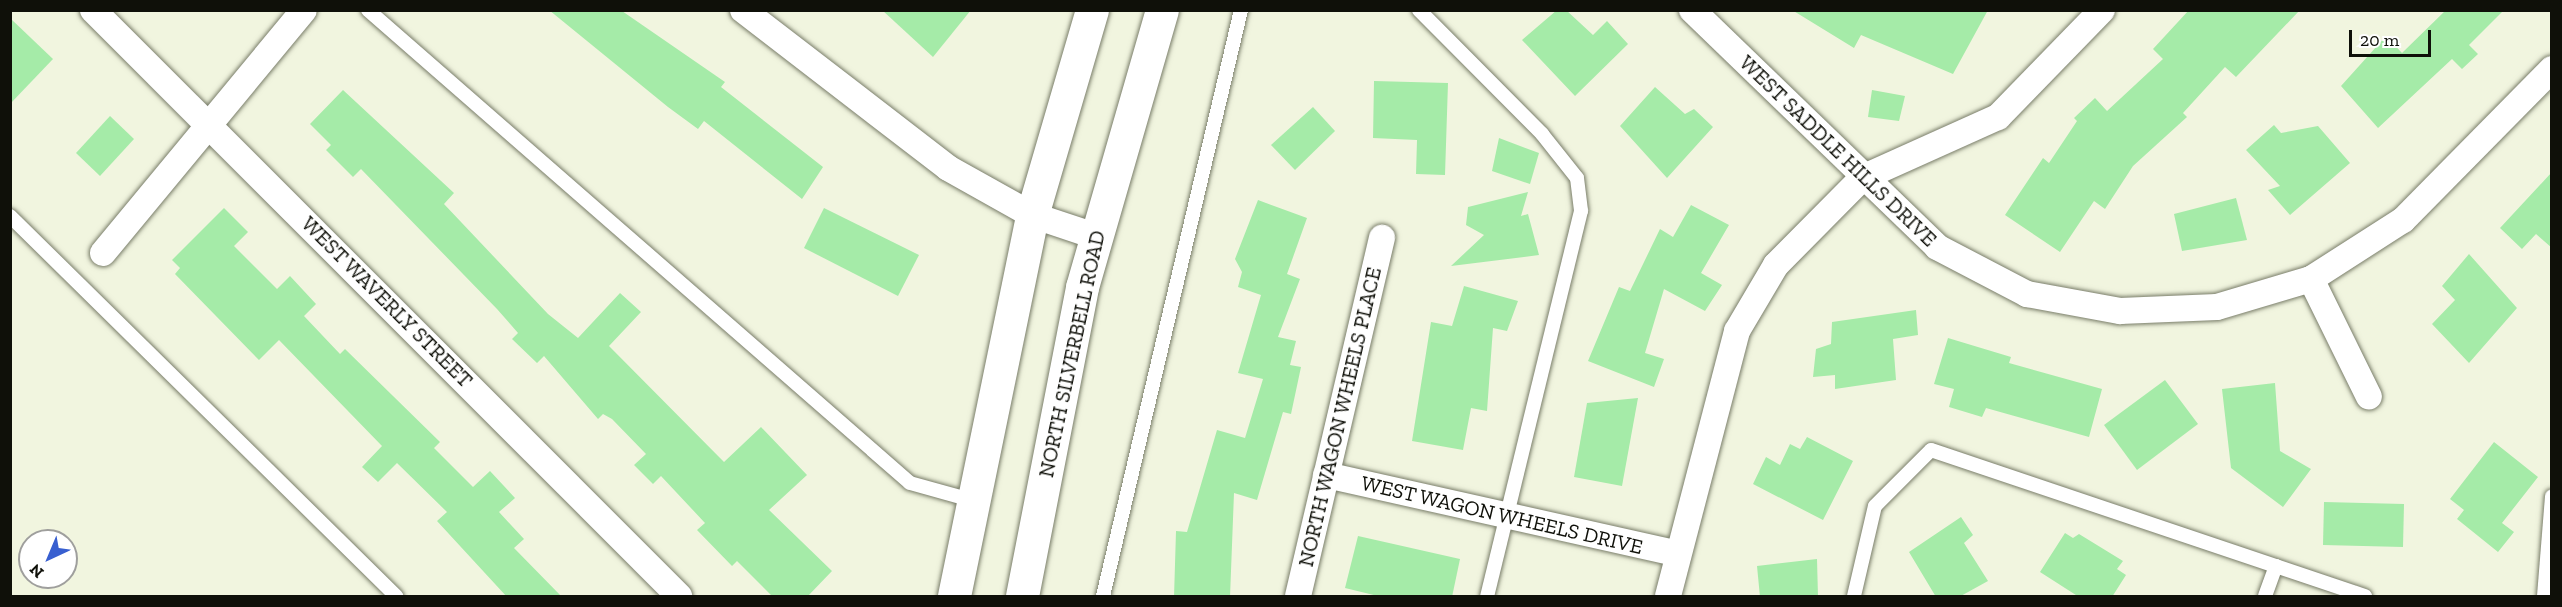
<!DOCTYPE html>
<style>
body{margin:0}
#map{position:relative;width:2562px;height:607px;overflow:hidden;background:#f1f5df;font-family:"Zilla Slab",serif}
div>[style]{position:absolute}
.building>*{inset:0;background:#a5eba8}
.roads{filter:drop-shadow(0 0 2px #797d69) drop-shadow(0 0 2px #797d69)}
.service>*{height:14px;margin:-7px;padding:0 7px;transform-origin:7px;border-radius:7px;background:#fff}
.minor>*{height:26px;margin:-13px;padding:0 13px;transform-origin:13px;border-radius:13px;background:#fff}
.secondary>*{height:33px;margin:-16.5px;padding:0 16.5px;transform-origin:16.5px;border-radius:16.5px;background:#fff}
span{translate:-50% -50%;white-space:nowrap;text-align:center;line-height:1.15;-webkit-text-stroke:5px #fff;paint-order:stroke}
.street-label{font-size:21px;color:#0f1009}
.frame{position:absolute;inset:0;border:12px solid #0f1009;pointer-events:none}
.north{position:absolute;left:18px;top:529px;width:60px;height:60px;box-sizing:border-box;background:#fff;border:2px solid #9f9f9d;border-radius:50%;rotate:224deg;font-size:16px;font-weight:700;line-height:24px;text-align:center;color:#0f1009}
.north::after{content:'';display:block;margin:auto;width:21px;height:27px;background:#385fd0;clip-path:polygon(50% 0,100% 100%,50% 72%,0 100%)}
.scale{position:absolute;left:2349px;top:30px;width:82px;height:27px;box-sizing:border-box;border:3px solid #0f1009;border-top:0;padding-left:8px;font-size:18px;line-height:21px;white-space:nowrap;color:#0f1009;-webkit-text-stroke:4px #fff;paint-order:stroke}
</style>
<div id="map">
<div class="building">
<i style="clip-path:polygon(549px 10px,622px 11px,725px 82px,721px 87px,823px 167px,802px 199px,704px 121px,698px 129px,668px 107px)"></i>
<i style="clip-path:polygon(882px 10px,971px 10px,933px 57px)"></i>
<i style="clip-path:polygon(1557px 10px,1566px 10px,1593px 35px,1607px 21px,1628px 44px,1575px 96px,1522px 40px)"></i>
<i style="clip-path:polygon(1792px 10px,1988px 10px,1953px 74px,1861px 35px,1854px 48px)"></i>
<i style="clip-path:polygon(2189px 10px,2300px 10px,2236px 77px,2225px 67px,2183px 113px,2187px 117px,2133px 166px,2105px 209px,2094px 201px,2060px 252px,2005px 215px,2043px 158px,2049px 163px,2077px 121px,2074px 118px,2095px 98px,2107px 111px,2163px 59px,2153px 49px)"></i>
<i style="clip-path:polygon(2446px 10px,2504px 10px,2469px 45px,2478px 54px,2462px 69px,2452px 59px,2378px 128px,2341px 86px,2386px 36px,2402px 53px)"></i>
<i style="clip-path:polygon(10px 18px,53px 59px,10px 104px)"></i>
<i style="clip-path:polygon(1374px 81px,1448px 83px,1445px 175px,1416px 174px,1417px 140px,1373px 138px)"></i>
<i style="clip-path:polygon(1655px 87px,1685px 114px,1694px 109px,1713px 127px,1667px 178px,1620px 126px)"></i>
<i style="clip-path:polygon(343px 90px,454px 193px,444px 204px,548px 314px,578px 338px,620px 293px,641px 312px,609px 346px,724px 462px,761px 427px,807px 475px,769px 510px,832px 571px,807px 597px,773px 597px,737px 561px,732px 566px,697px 530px,705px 523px,661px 476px,653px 484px,634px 465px,646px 454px,612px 419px,603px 414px,598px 419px,544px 356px,537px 363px,512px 339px,518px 333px,497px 309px,361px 169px,353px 177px,326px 150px,331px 145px,310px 124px)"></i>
<i style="clip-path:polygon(1872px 90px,1905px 96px,1899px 121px,1868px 117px)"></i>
<i style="clip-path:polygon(1313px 107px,1335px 131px,1295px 170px,1271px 145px)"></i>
<i style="clip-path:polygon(110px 116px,134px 139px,100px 176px,76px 153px)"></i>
<i style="clip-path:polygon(2274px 125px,2281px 133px,2318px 126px,2350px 163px,2290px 215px,2268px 190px,2280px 186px,2246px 150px)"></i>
<i style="clip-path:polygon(1499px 138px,1539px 153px,1530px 184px,1492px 171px)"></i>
<i style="clip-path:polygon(2552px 172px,2552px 248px,2536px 234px,2522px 249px,2500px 228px)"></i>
<i style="clip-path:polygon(1528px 192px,1521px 216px,1528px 214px,1539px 255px,1451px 266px,1484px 235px,1466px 225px,1468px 207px)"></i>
<i style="clip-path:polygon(2236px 198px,2247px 240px,2182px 251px,2174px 214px)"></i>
<i style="clip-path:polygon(1258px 200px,1307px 218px,1287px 274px,1300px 279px,1278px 337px,1296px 341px,1290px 365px,1301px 367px,1291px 414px,1283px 412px,1257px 500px,1234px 493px,1230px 597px,1174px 597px,1176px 531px,1187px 532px,1217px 430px,1245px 438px,1263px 379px,1238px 373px,1261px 295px,1238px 287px,1242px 272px,1235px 259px)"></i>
<i style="clip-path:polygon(1691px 205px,1729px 225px,1701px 273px,1722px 285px,1705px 311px,1664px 289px,1645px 353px,1664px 359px,1654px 387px,1588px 361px,1619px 287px,1630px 291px,1660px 229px,1673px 237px)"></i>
<i style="clip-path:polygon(224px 208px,248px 232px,234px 246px,277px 289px,290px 276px,316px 304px,304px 316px,340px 354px,345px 349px,440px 442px,434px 448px,473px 487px,490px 471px,515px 498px,499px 512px,524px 539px,514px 548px,562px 597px,507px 597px,437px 521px,447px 512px,397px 463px,378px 482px,362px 467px,382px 446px,279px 340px,259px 360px,175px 274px,180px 268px,172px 260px)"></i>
<i style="clip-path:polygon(824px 208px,919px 255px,898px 296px,804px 248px)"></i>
<i style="clip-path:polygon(2469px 254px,2517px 308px,2469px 363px,2432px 324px,2455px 300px,2442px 286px)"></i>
<i style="clip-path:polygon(1464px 286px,1518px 301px,1507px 331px,1493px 328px,1487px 411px,1471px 408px,1463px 450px,1412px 441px,1431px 322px,1452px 326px)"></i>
<i style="clip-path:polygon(1916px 310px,1918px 335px,1893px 339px,1896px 380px,1835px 389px,1835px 375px,1813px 377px,1816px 349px,1831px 344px,1832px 322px)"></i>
<i style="clip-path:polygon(1948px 338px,2011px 357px,2009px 363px,2102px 389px,2089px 437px,1986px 408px,1982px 417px,1949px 407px,1954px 389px,1934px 384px)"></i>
<i style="clip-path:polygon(2165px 380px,2198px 424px,2137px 470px,2104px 425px)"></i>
<i style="clip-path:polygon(2275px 383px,2280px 451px,2311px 469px,2283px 507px,2231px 468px,2222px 389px)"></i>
<i style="clip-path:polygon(1638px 398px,1622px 486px,1574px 477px,1587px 403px)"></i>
<i style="clip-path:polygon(1807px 437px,1853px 461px,1823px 520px,1753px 484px,1766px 457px,1780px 465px,1790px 444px,1800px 449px)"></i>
<i style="clip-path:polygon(2494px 442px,2538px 477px,2502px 523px,2514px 532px,2498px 552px,2457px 519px,2464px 510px,2450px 499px)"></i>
<i style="clip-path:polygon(2324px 502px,2404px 504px,2403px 547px,2323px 545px)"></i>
<i style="clip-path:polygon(1961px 517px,1973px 535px,1964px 543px,1988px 581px,1959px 597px,1936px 597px,1909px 552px)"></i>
<i style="clip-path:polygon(2065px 533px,2073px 538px,2079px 534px,2123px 561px,2117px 569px,2126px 575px,2112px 597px,2079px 597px,2040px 572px)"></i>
<i style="clip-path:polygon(1358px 536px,1460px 559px,1452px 597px,1382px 597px,1345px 588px)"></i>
<i style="clip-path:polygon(1817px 559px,1818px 597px,1760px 597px,1757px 566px)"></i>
</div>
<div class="roads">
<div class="service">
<i style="left:368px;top:10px;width:719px;rotate:41.11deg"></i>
<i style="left:910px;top:483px;width:63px;rotate:15.6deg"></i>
<i style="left:1419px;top:10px;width:175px;rotate:45.2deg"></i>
<i style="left:1542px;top:134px;width:56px;rotate:51.5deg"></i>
<i style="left:1577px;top:178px;width:33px;rotate:83deg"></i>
<i style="left:1581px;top:211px;width:396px;rotate:103.7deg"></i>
<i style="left:10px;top:216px;width:542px;rotate:44.55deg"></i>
<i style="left:1103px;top:596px;width:602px;rotate:-76.75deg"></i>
<i style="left:1854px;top:596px;width:92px;rotate:-76.9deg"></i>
<i style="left:1875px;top:506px;width:79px;rotate:-45deg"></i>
<i style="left:1931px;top:450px;width:458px;rotate:18.6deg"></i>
<i style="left:2265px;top:596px;width:32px;rotate:-70deg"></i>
<i style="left:2544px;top:596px;width:100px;rotate:-85.4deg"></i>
</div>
<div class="minor">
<i style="left:93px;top:10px;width:829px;rotate:45deg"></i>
<i style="left:743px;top:10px;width:259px;rotate:37.6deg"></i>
<i style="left:948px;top:168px;width:96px;rotate:29.2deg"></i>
<i style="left:1032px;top:215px;width:66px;rotate:18.4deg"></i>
<i style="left:1692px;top:10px;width:341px;rotate:44deg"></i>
<i style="left:1937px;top:247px;width:102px;rotate:27.6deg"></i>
<i style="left:2027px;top:294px;width:95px;rotate:10.4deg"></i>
<i style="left:2120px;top:311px;width:97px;rotate:-2.4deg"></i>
<i style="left:2217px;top:307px;width:98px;rotate:-16.6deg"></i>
<i style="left:2311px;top:279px;width:109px;rotate:-32.7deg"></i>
<i style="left:2403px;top:220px;width:212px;rotate:-45.4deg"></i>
<i style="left:103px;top:253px;width:315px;rotate:-50.4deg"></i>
<i style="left:2311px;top:279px;width:131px;rotate:63.8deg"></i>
<i style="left:1326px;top:475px;width:361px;rotate:12.6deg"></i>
<i style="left:1298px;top:596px;width:368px;rotate:-76.8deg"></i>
<i style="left:1668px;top:596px;width:274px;rotate:-75.4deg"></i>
<i style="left:1737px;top:331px;width:77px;rotate:-59.4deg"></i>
<i style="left:1776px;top:265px;width:122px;rotate:-45.3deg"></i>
<i style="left:1862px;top:178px;width:149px;rotate:-24.2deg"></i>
<i style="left:1998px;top:117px;width:149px;rotate:-45.8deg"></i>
</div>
<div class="secondary">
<i style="left:954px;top:596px;width:389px;rotate:-78.4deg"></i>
<i style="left:1032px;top:215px;width:214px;rotate:-73.7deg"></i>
<i style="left:1022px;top:596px;width:315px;rotate:-79deg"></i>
<i style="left:1082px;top:287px;width:288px;rotate:-73.9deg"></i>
</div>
</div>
<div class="street-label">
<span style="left:1838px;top:151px;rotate:44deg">WEST SADDLE HILLS DRIVE</span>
<span style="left:387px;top:302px;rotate:45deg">WEST WAVERLY STREET</span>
<span style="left:1072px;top:354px;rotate:-78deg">NORTH SILVERBELL ROAD</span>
<span style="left:1340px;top:417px;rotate:-77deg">NORTH WAGON WHEELS PLACE</span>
<span style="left:1502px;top:515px;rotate:13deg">WEST WAGON WHEELS DRIVE</span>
</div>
<div class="frame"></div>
<div class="north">N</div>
<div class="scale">20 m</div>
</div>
